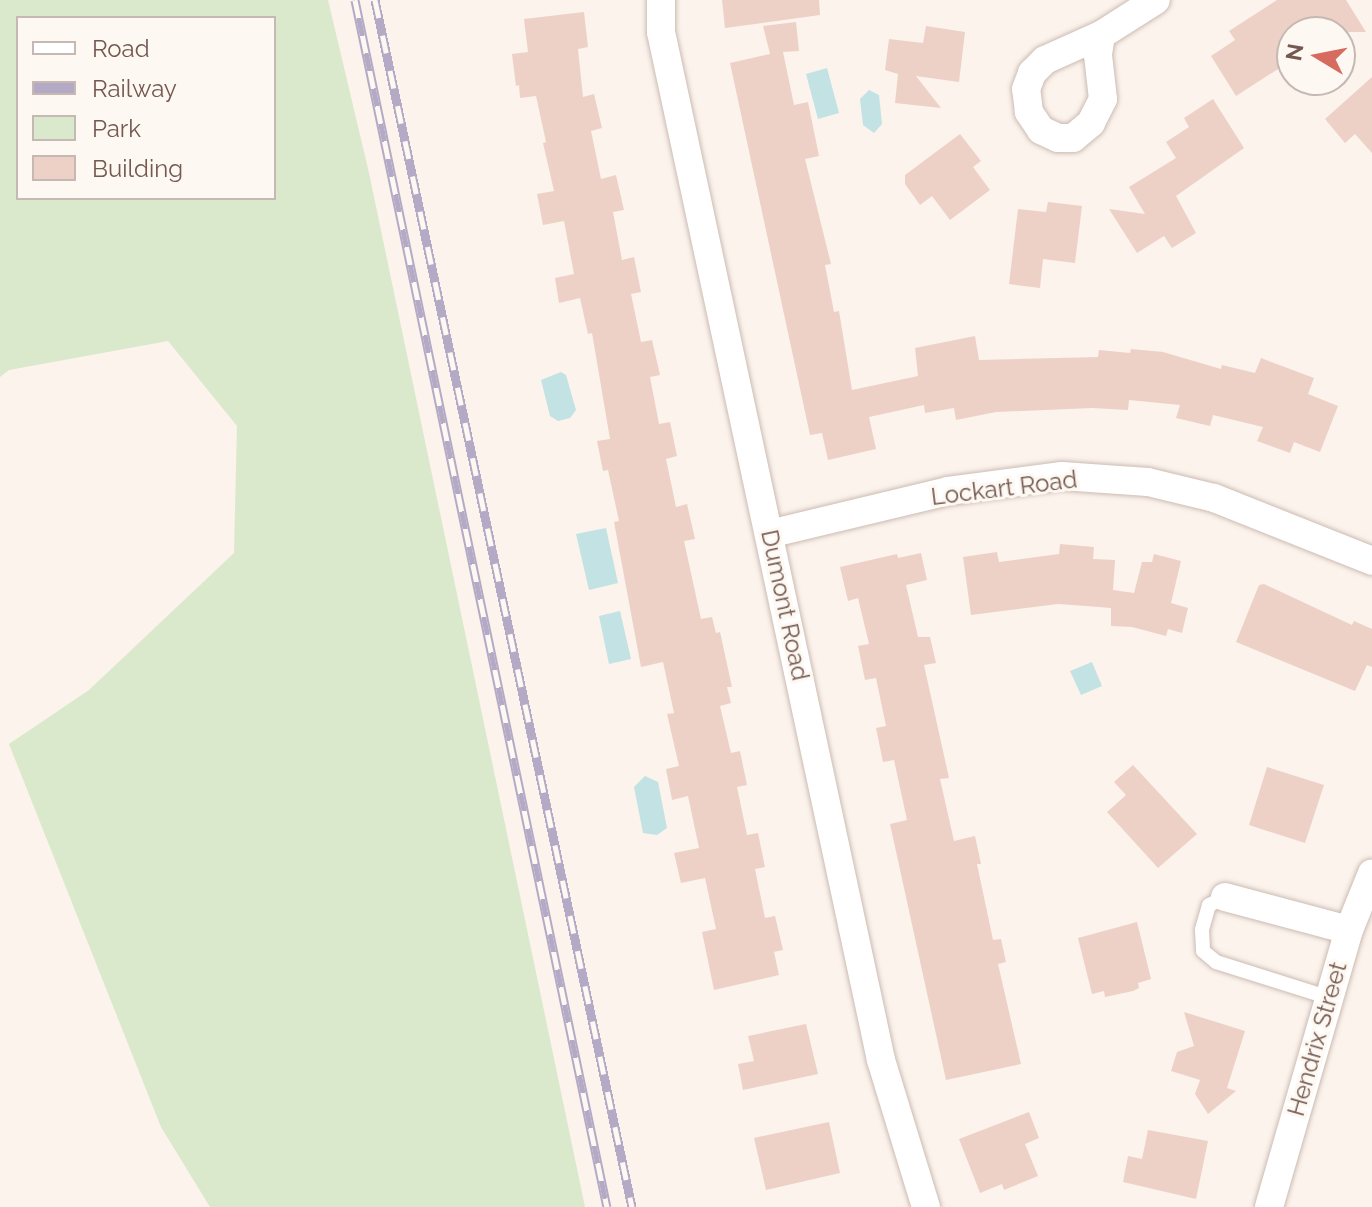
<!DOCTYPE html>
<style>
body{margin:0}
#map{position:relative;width:1372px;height:1207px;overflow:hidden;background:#fbf3ec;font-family:Raleway,sans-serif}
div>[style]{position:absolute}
.green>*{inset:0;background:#dae8cb}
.water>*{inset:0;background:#c2e2e3}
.building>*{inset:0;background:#edd1c7}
.roads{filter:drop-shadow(0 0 2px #ccbbb3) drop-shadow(0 0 2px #ccbbb3)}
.lane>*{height:14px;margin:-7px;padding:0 7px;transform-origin:7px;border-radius:7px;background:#fff}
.street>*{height:28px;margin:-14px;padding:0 14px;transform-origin:14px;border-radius:14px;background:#fff}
.rail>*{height:9px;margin-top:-4.5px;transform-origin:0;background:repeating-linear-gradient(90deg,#fdf8f2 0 18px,#b5aac5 0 36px);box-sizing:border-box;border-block:2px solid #b5aac5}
span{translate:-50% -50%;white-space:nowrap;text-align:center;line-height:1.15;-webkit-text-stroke:6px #fdf8f2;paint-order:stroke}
.street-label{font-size:24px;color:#745951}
.legend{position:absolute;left:16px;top:16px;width:260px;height:184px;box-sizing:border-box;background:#fdf8f2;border:2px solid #c6b8b2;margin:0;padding:10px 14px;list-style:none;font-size:24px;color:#745951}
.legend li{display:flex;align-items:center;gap:16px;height:40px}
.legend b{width:40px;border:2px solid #c6b8b2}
.north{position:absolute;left:1276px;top:16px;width:80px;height:80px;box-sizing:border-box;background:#fdf8f2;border:2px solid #c6b8b2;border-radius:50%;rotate:280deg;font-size:22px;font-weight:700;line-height:32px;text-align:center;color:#745951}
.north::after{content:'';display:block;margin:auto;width:28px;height:36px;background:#d66b5f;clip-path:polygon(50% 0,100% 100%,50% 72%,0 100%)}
</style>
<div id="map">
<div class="green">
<i style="clip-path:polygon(evenodd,0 0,328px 0,369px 173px,585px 1207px,210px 1207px,161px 1127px,9px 744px,89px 690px,234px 553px,237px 426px,168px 341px,9px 370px,0 377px,0 0,18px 18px,274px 18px,274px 198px,18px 198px,18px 18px)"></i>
</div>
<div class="water">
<i style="clip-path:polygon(827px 68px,839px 113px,818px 119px,806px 74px)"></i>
<i style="clip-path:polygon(869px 90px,879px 95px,882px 124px,874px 133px,863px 125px,860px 99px)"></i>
<i style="clip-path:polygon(561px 372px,566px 375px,576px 410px,570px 418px,558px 421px,550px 416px,541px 380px)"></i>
<i style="clip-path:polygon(606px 528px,618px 583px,589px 590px,576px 534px)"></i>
<i style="clip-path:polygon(620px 611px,631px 659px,609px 664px,599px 616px)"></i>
<i style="clip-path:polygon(1092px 662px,1102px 686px,1081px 695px,1070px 671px)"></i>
<i style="clip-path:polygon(645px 776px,658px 782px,667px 828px,657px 835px,643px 833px,634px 787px)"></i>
</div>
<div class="building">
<i style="clip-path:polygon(722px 0,819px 0,820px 15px,725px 28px)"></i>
<i style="clip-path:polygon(1277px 0,1346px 0,1366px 32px,1292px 32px,1292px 60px,1236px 96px,1211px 56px,1235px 40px,1229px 31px)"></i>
<i style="clip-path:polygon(584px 12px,588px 47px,578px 49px,583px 97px,594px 94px,602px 128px,591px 131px,601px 179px,616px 175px,624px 210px,613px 212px,622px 260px,634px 257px,641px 292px,631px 294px,641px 342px,652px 340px,660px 375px,650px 377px,659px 424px,670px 422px,677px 456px,666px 459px,676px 507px,687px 504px,695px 539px,684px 541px,701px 619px,712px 617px,716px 633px,720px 632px,732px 687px,727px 687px,731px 703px,720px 706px,731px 753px,740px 751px,747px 785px,737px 787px,747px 835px,758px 833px,765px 867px,755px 869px,765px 918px,775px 916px,783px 950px,774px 952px,779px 975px,714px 990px,702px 932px,716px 929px,705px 878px,681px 883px,674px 853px,699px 848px,688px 796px,672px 800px,666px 769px,679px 766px,667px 714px,674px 713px,663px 662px,641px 667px,614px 522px,619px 521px,608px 470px,603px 471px,597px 441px,610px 439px,592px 333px,588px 334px,580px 298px,559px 303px,555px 278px,574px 274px,564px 221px,543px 225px,537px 194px,554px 191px,543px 143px,546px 142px,536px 96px,520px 98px,519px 85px,516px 86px,512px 54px,528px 52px,524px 19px)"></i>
<i style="clip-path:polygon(796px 22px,799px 51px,783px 52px,794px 105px,808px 102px,819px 156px,805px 159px,831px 264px,825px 265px,834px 312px,839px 311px,852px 390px,918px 376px,915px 348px,975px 336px,979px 360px,1098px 357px,1099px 350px,1130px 353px,1131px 349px,1163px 352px,1221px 369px,1222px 365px,1255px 373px,1261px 358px,1314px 378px,1308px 394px,1338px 406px,1320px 452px,1294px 442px,1290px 453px,1257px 441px,1263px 427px,1213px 415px,1210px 426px,1176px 418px,1180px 405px,1129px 400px,1128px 410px,1092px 408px,996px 412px,956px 420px,954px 408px,925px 413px,924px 405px,869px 417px,876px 449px,828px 460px,822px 433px,810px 435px,730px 63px,770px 54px,763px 26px)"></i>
<i style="clip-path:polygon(926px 26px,965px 32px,959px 82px,916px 76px,941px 108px,895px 103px,898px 74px,885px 70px,889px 39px,923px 43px)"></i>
<i style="clip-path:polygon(1372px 77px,1372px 153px,1355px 134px,1345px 143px,1325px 119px)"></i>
<i style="clip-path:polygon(1213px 99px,1244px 148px,1176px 196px,1196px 233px,1172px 248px,1164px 236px,1137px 253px,1109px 209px,1145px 214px,1129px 187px,1176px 158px,1166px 142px,1189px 127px,1184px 118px)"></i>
<i style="clip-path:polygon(960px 134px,981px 161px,973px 167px,990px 190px,950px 220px,932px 196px,920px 205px,905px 184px,905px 175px)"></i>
<i style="clip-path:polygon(1048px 202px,1082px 206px,1075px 263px,1043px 259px,1040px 288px,1009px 284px,1018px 209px,1046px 212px)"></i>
<i style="clip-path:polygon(1060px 544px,1094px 547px,1093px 559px,1115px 560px,1113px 590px,1134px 593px,1142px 562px,1152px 562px,1154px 554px,1181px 561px,1171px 603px,1188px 608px,1182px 633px,1168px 629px,1166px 636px,1132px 627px,1111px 626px,1111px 608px,1086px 606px,1058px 604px,971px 615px,963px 557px,997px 552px,999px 562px,1059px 554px)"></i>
<i style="clip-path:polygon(921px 553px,927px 580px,906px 585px,918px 637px,930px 637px,936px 663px,924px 665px,949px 778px,940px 779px,954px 841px,975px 836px,981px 864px,977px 864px,993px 940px,1001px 939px,1006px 962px,998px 964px,1021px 1064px,946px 1080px,890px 824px,907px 820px,894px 760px,883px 762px,876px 728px,886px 726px,876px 678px,865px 680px,858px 646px,869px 644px,858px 598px,848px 601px,840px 567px,897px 554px,898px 558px)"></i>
<i style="clip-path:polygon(1264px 584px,1352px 625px,1354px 621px,1372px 629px,1372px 667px,1367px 665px,1355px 691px,1236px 642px,1259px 585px)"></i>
<i style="clip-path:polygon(1133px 765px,1197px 834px,1158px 868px,1107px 812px,1126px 795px,1114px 782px)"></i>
<i style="clip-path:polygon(1267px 767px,1324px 785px,1305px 843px,1249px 825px)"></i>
<i style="clip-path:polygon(1137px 922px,1151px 979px,1138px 983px,1139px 988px,1133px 991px,1105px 997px,1104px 991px,1092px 994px,1078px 938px)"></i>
<i style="clip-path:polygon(1184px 1012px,1245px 1031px,1227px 1088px,1236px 1091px,1208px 1114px,1195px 1094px,1200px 1080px,1171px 1071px,1177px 1052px,1194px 1046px)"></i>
<i style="clip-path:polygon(806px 1024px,818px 1074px,743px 1090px,738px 1064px,754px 1061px,748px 1036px)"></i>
<i style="clip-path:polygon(1029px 1112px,1039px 1138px,1025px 1144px,1038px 1176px,1004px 1190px,1002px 1184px,980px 1193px,959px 1139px)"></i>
<i style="clip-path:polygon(829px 1122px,840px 1173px,766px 1190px,754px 1138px)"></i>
<i style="clip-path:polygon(1148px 1130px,1208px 1141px,1196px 1199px,1123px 1182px,1128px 1156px,1142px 1159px)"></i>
</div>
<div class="roads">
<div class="lane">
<i style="left:1225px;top:897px;width:18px;rotate:153deg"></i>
<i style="left:1209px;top:905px;width:26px;rotate:106deg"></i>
<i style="left:1202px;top:930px;width:21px;rotate:87deg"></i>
<i style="left:1203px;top:951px;width:17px;rotate:40deg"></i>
<i style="left:1216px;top:962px;width:120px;rotate:17.5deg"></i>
</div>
<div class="street">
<i style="left:661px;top:0;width:32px;rotate:90deg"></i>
<i style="left:661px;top:32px;width:1051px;rotate:77.92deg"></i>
<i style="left:881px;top:1060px;width:154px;rotate:73deg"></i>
<i style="left:1101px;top:35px;width:20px;rotate:99deg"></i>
<i style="left:1098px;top:55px;width:44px;rotate:83.5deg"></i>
<i style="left:1103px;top:99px;width:27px;rotate:117deg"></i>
<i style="left:1091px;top:123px;width:23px;rotate:140deg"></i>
<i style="left:1073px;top:138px;width:15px;rotate:180deg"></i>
<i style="left:1058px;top:138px;width:19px;rotate:-155deg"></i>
<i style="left:1041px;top:130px;width:22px;rotate:-124deg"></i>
<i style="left:1029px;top:112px;width:23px;rotate:-97deg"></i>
<i style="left:1026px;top:89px;width:17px;rotate:-69deg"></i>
<i style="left:1032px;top:73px;width:18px;rotate:-45deg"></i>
<i style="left:1045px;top:60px;width:61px;rotate:-24.1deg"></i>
<i style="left:1101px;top:35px;width:65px;rotate:-32.5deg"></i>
<i style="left:769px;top:534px;width:184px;rotate:-13.5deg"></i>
<i style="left:948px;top:491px;width:115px;rotate:-7.5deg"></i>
<i style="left:1062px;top:476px;width:86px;rotate:4deg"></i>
<i style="left:1148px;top:482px;width:68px;rotate:13.6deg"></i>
<i style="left:1214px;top:498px;width:170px;rotate:21.7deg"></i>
<i style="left:1225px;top:897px;width:128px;rotate:14.9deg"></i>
<i style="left:1269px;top:1207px;width:288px;rotate:-73.9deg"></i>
<i style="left:1349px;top:930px;width:61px;rotate:-68deg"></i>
</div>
</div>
<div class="rail">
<i style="left:355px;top:0;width:1233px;rotate:78.21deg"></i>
<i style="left:375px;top:0;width:1234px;rotate:77.98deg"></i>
</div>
<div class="street-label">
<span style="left:1004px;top:488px;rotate:-7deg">Lockart Road</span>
<span style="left:785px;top:605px;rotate:78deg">Dumont Road</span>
<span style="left:1317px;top:1039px;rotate:-74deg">Hendrix Street</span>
</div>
<ul class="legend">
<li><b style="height:10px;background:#fff"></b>Road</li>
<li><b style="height:10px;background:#b5aac5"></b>Railway</li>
<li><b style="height:22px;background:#dae8cb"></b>Park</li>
<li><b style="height:22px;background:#edd1c7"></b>Building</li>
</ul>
<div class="north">N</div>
</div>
